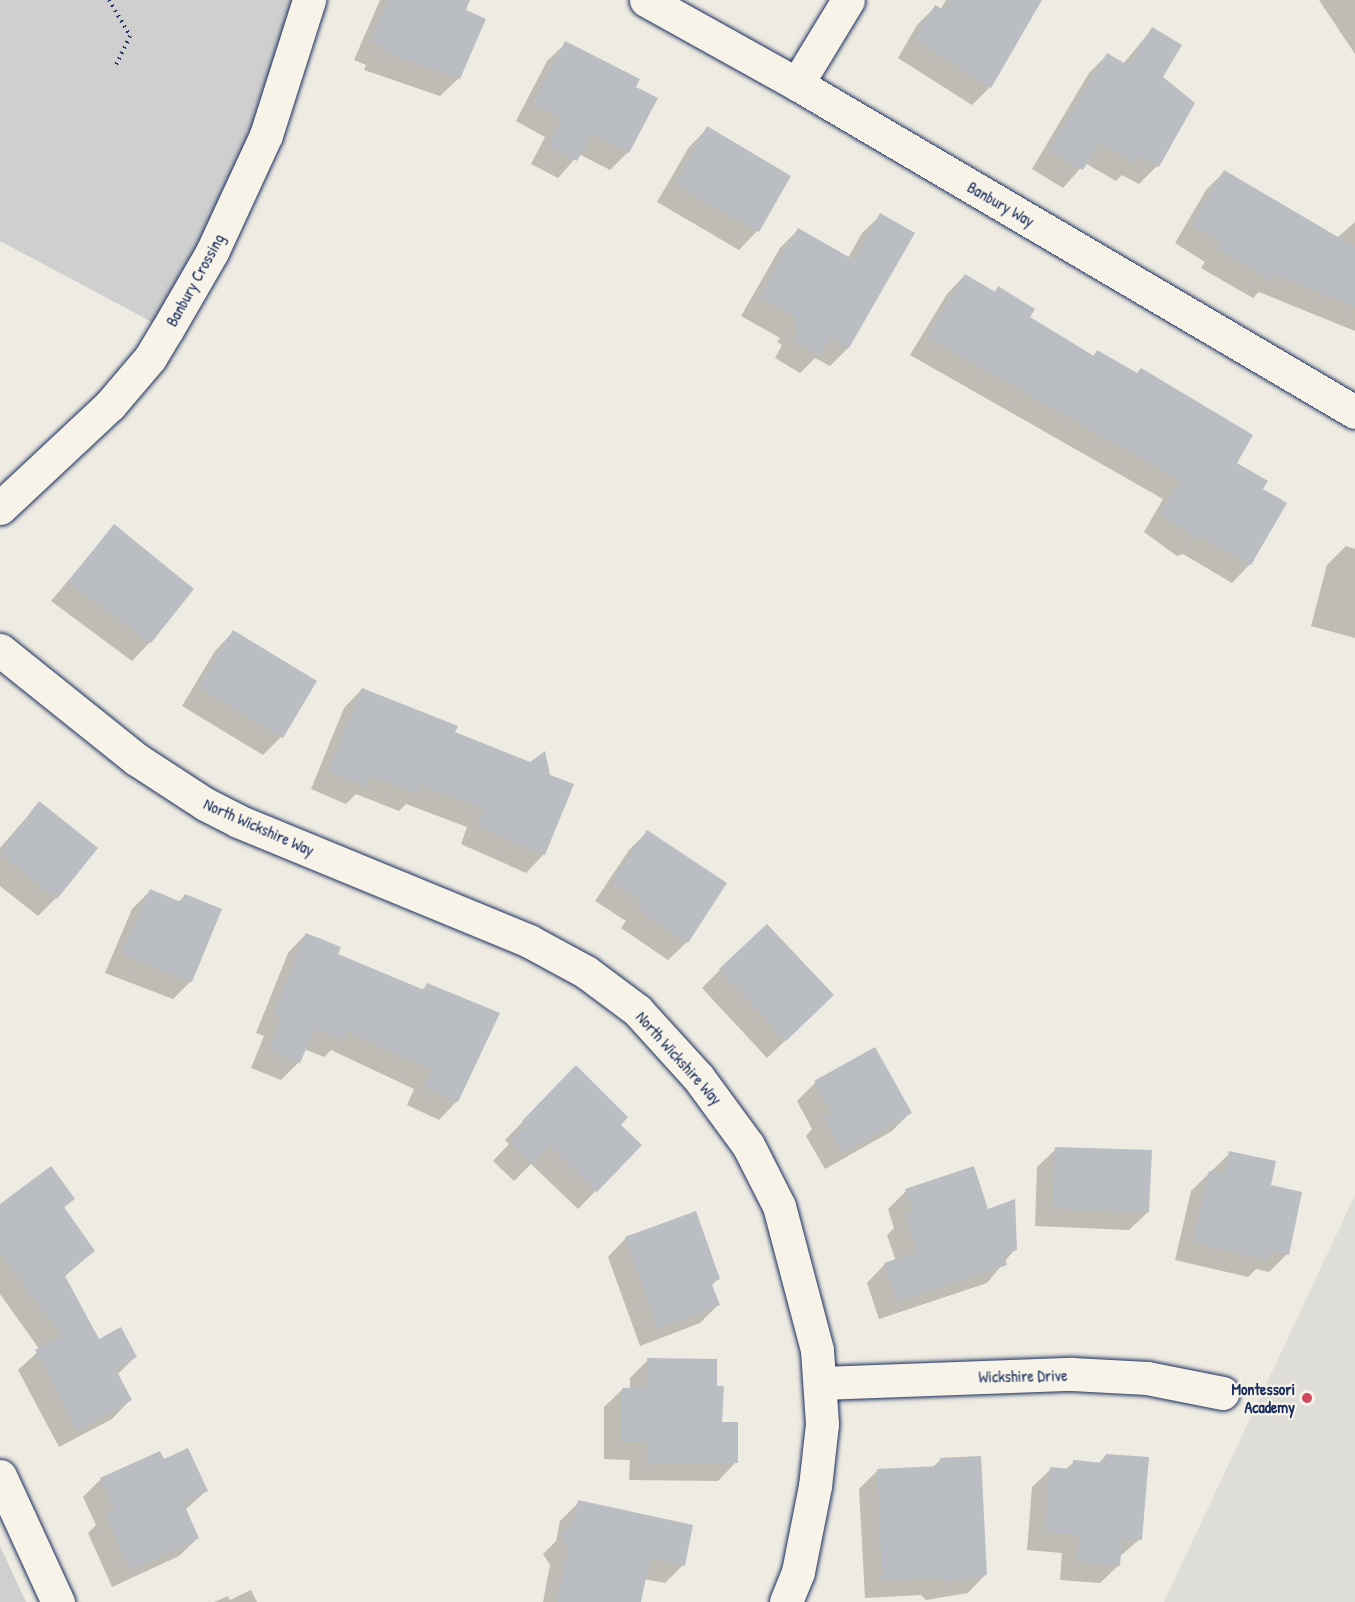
<!DOCTYPE html>
<style>
body{margin:0}
#map{position:relative;width:1355px;height:1602px;overflow:hidden;background:#eeebe2;font-family:"Patrick Hand",sans-serif}
div>[style]{position:absolute}
.built>*{inset:0;background:#deddd8}
.green>*{inset:0;background:#cfcfcf}
.shadow>*{inset:0;background:#0003}
.building>*{inset:0;background:#babdc2}
.path>*{height:4px;margin-top:-2px;transform-origin:0;background:repeating-linear-gradient(90deg,#1b2f5e 0 1.5px,transparent 0 6px)}
.roads{filter:drop-shadow(0 0 2px #1b2f5e) drop-shadow(0 0 2px #1b2f5e)}
.street>*{height:33px;margin:-16.5px;padding:0 16.5px;transform-origin:16.5px;border-radius:16.5px;background:#f7f3e8}
.dots>*{width:16px;height:16px;translate:-50% -50%;box-sizing:border-box;border:3px solid #f7f3e8;border-radius:50%}
span{translate:-50% -50%;white-space:nowrap;text-align:center;line-height:1.15;-webkit-text-stroke:4.5px #f7f3e8;paint-order:stroke}
.street-label{font-size:16px;color:#1b2f5e}
.poi-label{font-size:16px;color:#1b2f5e;font-weight:700}
.right{translate:-100% -50%;text-align:right}
</style>
<div id="map">
<div class="built">
<i style="clip-path:polygon(1355px 1195px,1355px 1602px,1164px 1602px)"></i>
</div>
<div class="green">
<i style="clip-path:polygon(0 0,309px 0,167px 330px,0 241px)"></i>
<i style="clip-path:polygon(0 1546px,26px 1602px,0 1602px)"></i>
</div>
<div class="shadow">
<i style="clip-path:polygon(380px 0,460px 0,464px 11px,459px 78px,440px 96px,364px 70px,366px 65px,354px 60px)"></i>
<i style="clip-path:polygon(946px 0,1041px 0,990px 87px,972px 105px,898px 58px,917px 25px,935px 7px,940px 10px)"></i>
<i style="clip-path:polygon(1319px 0,1355px 0,1355px 54px)"></i>
<i style="clip-path:polygon(1152px 29px,1161px 78px,1194px 104px,1157px 166px,1139px 184px,1122px 175px,1116px 181px,1085px 163px,1063px 188px,1032px 169px,1089px 73px,1107px 55px,1123px 64px)"></i>
<i style="clip-path:polygon(566px 43px,634px 87px,628px 152px,610px 170px,579px 154px,558px 178px,531px 164px,545px 137px,516px 121px,547px 61px)"></i>
<i style="clip-path:polygon(708px 128px,789px 176px,757px 231px,739px 250px,657px 202px,689px 147px)"></i>
<i style="clip-path:polygon(1224px 172px,1337px 238px,1355px 222px,1355px 331px,1259px 292px,1253px 298px,1201px 268px,1205px 262px,1175px 243px,1206px 190px)"></i>
<i style="clip-path:polygon(881px 215px,913px 234px,848px 348px,830px 366px,815px 358px,800px 373px,775px 358px,782px 345px,777px 342px,780px 338px,741px 316px,780px 248px,799px 229px,848px 258px,862px 233px)"></i>
<i style="clip-path:polygon(965px 275px,994px 293px,998px 288px,1028px 318px,1092px 357px,1098px 351px,1261px 489px,1250px 564px,1232px 583px,1183px 554px,1177px 556px,1144px 532px,1163px 499px,910px 355px,947px 294px)"></i>
<i style="clip-path:polygon(114px 526px,150px 642px,132px 661px,51px 601px)"></i>
<i style="clip-path:polygon(1346px 546px,1355px 549px,1355px 638px,1311px 626px,1327px 565px)"></i>
<i style="clip-path:polygon(233px 632px,281px 737px,263px 755px,182px 706px,215px 651px)"></i>
<i style="clip-path:polygon(362px 689px,544px 854px,526px 873px,461px 844px,467px 827px,406px 804px,399px 811px,356px 794px,346px 804px,311px 789px,344px 708px)"></i>
<i style="clip-path:polygon(39px 803px,56px 898px,38px 916px,0 886px,0 848px)"></i>
<i style="clip-path:polygon(647px 832px,687px 942px,668px 960px,621px 928px,626px 921px,595px 901px,629px 850px)"></i>
<i style="clip-path:polygon(150px 891px,178px 902px,185px 896px,191px 981px,173px 999px,105px 973px,132px 909px)"></i>
<i style="clip-path:polygon(306px 934px,336px 955px,422px 990px,427px 985px,457px 1101px,439px 1120px,407px 1105px,414px 1089px,331px 1050px,324px 1057px,304px 1049px,299px 1062px,281px 1080px,251px 1068px,264px 1036px,256px 1033px,288px 953px)"></i>
<i style="clip-path:polygon(720px 970px,814px 1013px,767px 1058px,702px 988px)"></i>
<i style="clip-path:polygon(576px 1067px,619px 1125px,640px 1145px,578px 1209px,531px 1164px,514px 1181px,493px 1161px,509px 1144px,505px 1140px)"></i>
<i style="clip-path:polygon(815px 1083px,910px 1113px,892px 1131px,825px 1169px,806px 1136px,812px 1129px,797px 1101px)"></i>
<i style="clip-path:polygon(1056px 1149px,1148px 1212px,1129px 1230px,1035px 1226px,1037px 1167px)"></i>
<i style="clip-path:polygon(1230px 1153px,1269px 1186px,1287px 1254px,1269px 1272px,1256px 1269px,1248px 1277px,1175px 1260px,1191px 1191px)"></i>
<i style="clip-path:polygon(906px 1191px,1015px 1249px,987px 1283px,879px 1319px,867px 1283px,885px 1264px,896px 1261px,887px 1235px,894px 1228px,888px 1209px)"></i>
<i style="clip-path:polygon(73px 1199px,63px 1209px,94px 1251px,64px 1277px,99px 1341px,135px 1357px,117px 1375px,130px 1400px,112px 1419px,59px 1447px,18px 1370px,40px 1350px,0 1294px,0 1206px)"></i>
<i style="clip-path:polygon(626px 1238px,719px 1278px,711px 1286px,718px 1305px,700px 1323px,640px 1346px,608px 1257px)"></i>
<i style="clip-path:polygon(648px 1360px,721px 1424px,736px 1462px,718px 1481px,629px 1480px,630px 1460px,604px 1459px,604px 1407px,623px 1389px,630px 1389px,630px 1378px)"></i>
<i style="clip-path:polygon(1106px 1455px,1140px 1539px,1119px 1557px,1119px 1565px,1100px 1583px,1060px 1580px,1062px 1553px,1027px 1550px,1032px 1487px,1051px 1469px,1065px 1470px,1074px 1462px,1098px 1464px)"></i>
<i style="clip-path:polygon(940px 1460px,986px 1574px,968px 1593px,926px 1600px,921px 1595px,865px 1598px,859px 1489px,877px 1471px,933px 1467px)"></i>
<i style="clip-path:polygon(163px 1461px,206px 1491px,185px 1510px,198px 1538px,179px 1556px,112px 1587px,88px 1533px,96px 1525px,83px 1497px,101px 1479px)"></i>
<i style="clip-path:polygon(579px 1502px,683px 1565px,665px 1583px,644px 1579px,635px 1602px,543px 1602px,550px 1565px,543px 1554px,556px 1541px,560px 1521px)"></i>
<i style="clip-path:polygon(251px 1590px,257px 1602px,214px 1602px,228px 1596px,230px 1600px)"></i>
</div>
<div class="building">
<i style="clip-path:polygon(389px 0,470px 0,466px 10px,486px 19px,460px 79px,381px 51px,383px 47px,371px 41px)"></i>
<i style="clip-path:polygon(952px 0,1042px 0,991px 88px,915px 39px,935px 5px,946px 11px)"></i>
<i style="clip-path:polygon(1152px 27px,1182px 45px,1163px 77px,1195px 103px,1159px 167px,1140px 156px,1135px 163px,1099px 142px,1083px 170px,1049px 151px,1107px 53px,1129px 66px)"></i>
<i style="clip-path:polygon(565px 41px,640px 79px,636px 87px,658px 98px,629px 153px,592px 133px,577px 161px,548px 146px,562px 118px,533px 103px)"></i>
<i style="clip-path:polygon(707px 126px,791px 176px,759px 232px,675px 184px)"></i>
<i style="clip-path:polygon(1224px 170px,1355px 247px,1355px 307px,1276px 274px,1272px 281px,1218px 249px,1222px 243px,1196px 228px,1192px 224px)"></i>
<i style="clip-path:polygon(880px 213px,915px 233px,849px 348px,830px 338px,820px 355px,792px 340px,800px 326px,794px 323px,797px 319px,759px 297px,798px 228px,854px 260px)"></i>
<i style="clip-path:polygon(965px 274px,995px 292px,998px 286px,1035px 309px,1030px 317px,1094px 356px,1097px 350px,1137px 373px,1141px 368px,1253px 435px,1237px 463px,1268px 481px,1263px 489px,1287px 503px,1251px 565px,1202px 537px,1196px 538px,1161px 513px,1180px 480px,927px 337px)"></i>
<i style="clip-path:polygon(114px 524px,194px 589px,151px 643px,68px 582px)"></i>
<i style="clip-path:polygon(233px 630px,317px 681px,283px 738px,199px 687px)"></i>
<i style="clip-path:polygon(362px 688px,458px 726px,455px 732px,530px 762px,545px 751px,550px 775px,574px 784px,545px 855px,478px 826px,485px 809px,421px 785px,418px 794px,371px 775px,366px 786px,328px 771px)"></i>
<i style="clip-path:polygon(39px 801px,98px 848px,57px 899px,0 853px)"></i>
<i style="clip-path:polygon(647px 830px,727px 883px,688px 943px,638px 909px,643px 902px,612px 882px)"></i>
<i style="clip-path:polygon(150px 889px,181px 902px,185px 894px,222px 909px,192px 982px,122px 954px)"></i>
<i style="clip-path:polygon(767px 924px,834px 995px,786px 1041px,719px 969px)"></i>
<i style="clip-path:polygon(306px 933px,341px 947px,338px 954px,424px 990px,427px 983px,500px 1013px,458px 1102px,424px 1087px,432px 1070px,347px 1031px,344px 1040px,315px 1028px,300px 1063px,269px 1050px,281px 1018px,273px 1015px)"></i>
<i style="clip-path:polygon(875px 1047px,912px 1113px,843px 1152px,823px 1116px,831px 1112px,814px 1081px)"></i>
<i style="clip-path:polygon(576px 1065px,628px 1117px,621px 1125px,642px 1145px,597px 1192px,550px 1146px,533px 1164px,510px 1142px,526px 1125px,522px 1121px)"></i>
<i style="clip-path:polygon(1055px 1147px,1152px 1150px,1149px 1212px,1053px 1208px)"></i>
<i style="clip-path:polygon(1229px 1151px,1276px 1161px,1271px 1185px,1302px 1192px,1289px 1255px,1270px 1250px,1267px 1260px,1193px 1242px,1209px 1171px,1224px 1174px)"></i>
<i style="clip-path:polygon(51px 1166px,75px 1199px,64px 1207px,95px 1251px,64px 1274px,99px 1339px,121px 1327px,137px 1357px,115px 1368px,132px 1400px,78px 1430px,35px 1350px,62px 1336px,0 1253px,0 1204px)"></i>
<i style="clip-path:polygon(974px 1166px,988px 1209px,1015px 1199px,1017px 1250px,1004px 1255px,1007px 1265px,897px 1302px,884px 1263px,917px 1252px,905px 1215px,913px 1212px,905px 1189px)"></i>
<i style="clip-path:polygon(696px 1211px,720px 1279px,711px 1282px,720px 1305px,658px 1329px,625px 1237px)"></i>
<i style="clip-path:polygon(647px 1358px,717px 1359px,717px 1386px,724px 1386px,722px 1422px,738px 1422px,738px 1463px,647px 1463px,648px 1442px,622px 1442px,622px 1388px,647px 1387px)"></i>
<i style="clip-path:polygon(188px 1448px,208px 1491px,183px 1502px,199px 1538px,131px 1570px,105px 1514px,115px 1509px,100px 1478px,160px 1451px,164px 1459px)"></i>
<i style="clip-path:polygon(1106px 1454px,1149px 1457px,1142px 1540px,1122px 1538px,1120px 1566px,1077px 1562px,1079px 1535px,1044px 1532px,1050px 1467px,1072px 1469px,1073px 1460px,1105px 1463px)"></i>
<i style="clip-path:polygon(981px 1456px,987px 1575px,945px 1582px,940px 1577px,882px 1580px,877px 1469px,940px 1466px,940px 1458px)"></i>
<i style="clip-path:polygon(578px 1500px,693px 1525px,685px 1566px,650px 1558px,641px 1602px,557px 1602px,568px 1546px,560px 1534px,572px 1527px)"></i>
</div>
<div class="path">
<i style="left:109px;top:0;width:42px;rotate:59.7deg"></i>
<i style="left:130px;top:36px;width:32px;rotate:116deg"></i>
</div>
<div class="roads">
<div class="street">
<i style="left:646px;top:0;width:173px;rotate:29.1deg"></i>
<i style="left:797px;top:84px;width:647px;rotate:30.45deg"></i>
<i style="left:797px;top:84px;width:98px;rotate:-58.7deg"></i>
<i style="left:0;top:508px;width:151px;rotate:-43.1deg"></i>
<i style="left:110px;top:405px;width:62px;rotate:-49.6deg"></i>
<i style="left:150px;top:358px;width:33px;rotate:-59deg"></i>
<i style="left:167px;top:330px;width:90px;rotate:-60deg"></i>
<i style="left:212px;top:252px;width:129px;rotate:-65.2deg"></i>
<i style="left:266px;top:135px;width:142px;rotate:-72.3deg"></i>
<i style="left:0;top:650px;width:174px;rotate:38.7deg"></i>
<i style="left:136px;top:759px;width:82px;rotate:33.1deg"></i>
<i style="left:205px;top:804px;width:37px;rotate:27deg"></i>
<i style="left:238px;top:821px;width:315px;rotate:22.4deg"></i>
<i style="left:529px;top:941px;width:65px;rotate:28.5deg"></i>
<i style="left:586px;top:972px;width:64px;rotate:36.7deg"></i>
<i style="left:637px;top:1010px;width:91px;rotate:47.7deg"></i>
<i style="left:698px;top:1077px;width:84px;rotate:53.7deg"></i>
<i style="left:748px;top:1145px;width:68px;rotate:63.1deg"></i>
<i style="left:779px;top:1206px;width:149px;rotate:75.2deg"></i>
<i style="left:817px;top:1350px;width:74px;rotate:86.1deg"></i>
<i style="left:822px;top:1424px;width:62px;rotate:96.4deg"></i>
<i style="left:815px;top:1486px;width:88px;rotate:101.2deg"></i>
<i style="left:798px;top:1572px;width:32px;rotate:112deg"></i>
<i style="left:821px;top:1383px;width:251px;rotate:-2.1deg"></i>
<i style="left:1072px;top:1374px;width:75px;rotate:3.1deg"></i>
<i style="left:1147px;top:1378px;width:77px;rotate:11.2deg"></i>
<i style="left:0;top:1476px;width:139px;rotate:65.3deg"></i>
</div>
</div>
<div class="dots">
<i style="left:1307px;top:1398px;background:#d1495b"></i>
</div>
<div class="street-label">
<span style="left:1001px;top:204px;rotate:30deg">Banbury Way</span>
<span style="left:195px;top:280px;rotate:-61deg">Banbury Crossing</span>
<span style="left:259px;top:827px;rotate:24deg">North Wickshire Way</span>
<span style="left:679px;top:1058px;rotate:48deg">North Wickshire Way</span>
<span style="left:1023px;top:1376px;rotate:-1deg">Wickshire Drive</span>
</div>
<div class="poi-label">
<span class="right" style="left:1295px;top:1398px">Montessori<br>Academy</span>
</div>
</div>
